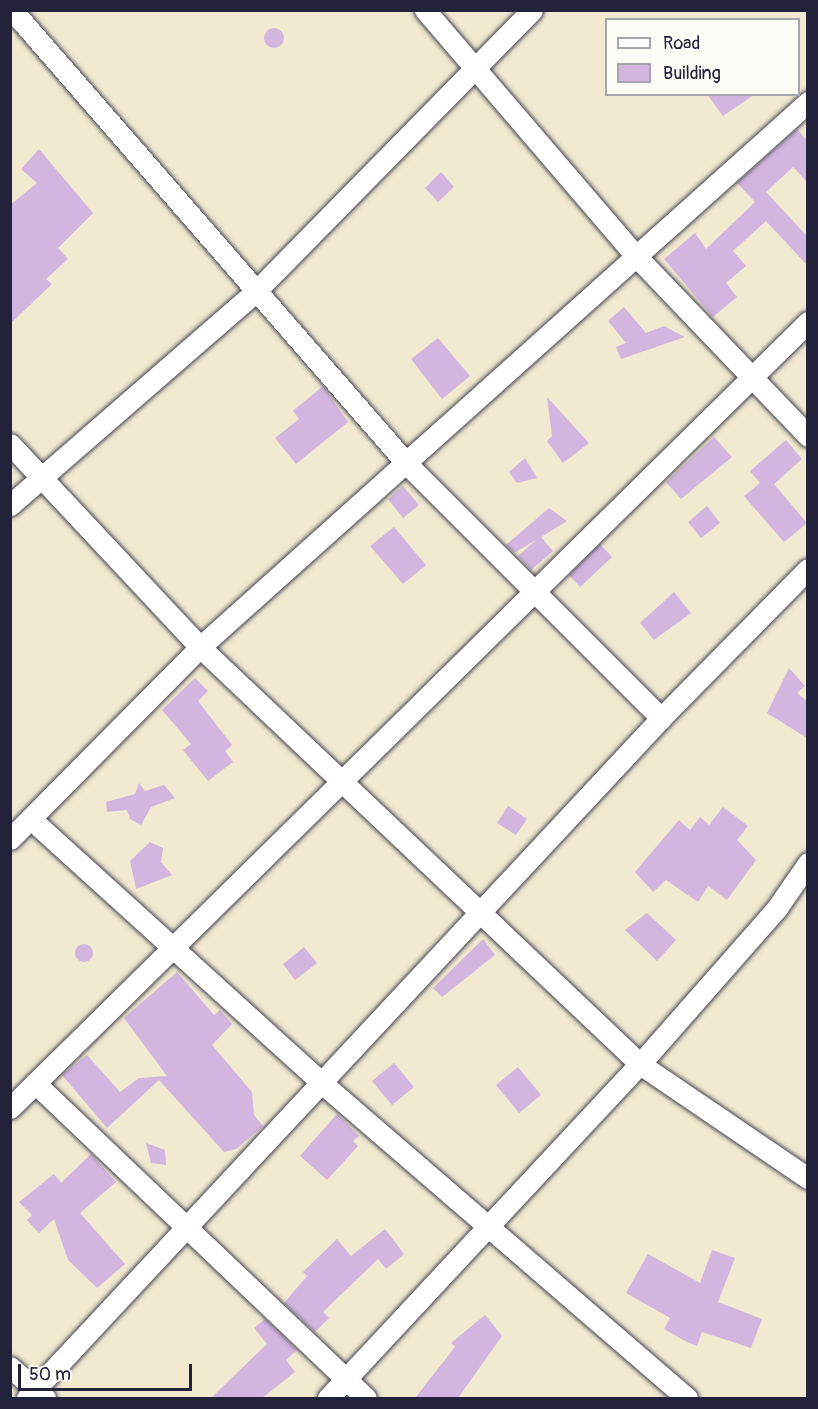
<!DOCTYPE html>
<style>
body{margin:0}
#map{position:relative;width:818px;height:1409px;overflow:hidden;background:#f1e9d0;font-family:Pangolin,sans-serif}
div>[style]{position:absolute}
.building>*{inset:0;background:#d2b6df}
.round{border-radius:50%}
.roads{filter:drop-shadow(0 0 2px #414051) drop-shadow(0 0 2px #414051)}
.street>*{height:21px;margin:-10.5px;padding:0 10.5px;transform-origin:10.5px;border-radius:10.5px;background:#fff}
span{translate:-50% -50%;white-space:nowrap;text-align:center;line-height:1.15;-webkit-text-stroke:4.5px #fdfcf7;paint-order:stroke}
.frame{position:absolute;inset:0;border:12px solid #22223b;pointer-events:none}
.legend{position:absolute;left:605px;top:18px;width:195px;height:78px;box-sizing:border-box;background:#fdfcf7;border:2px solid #a5a5ac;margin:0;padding:8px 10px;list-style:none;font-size:18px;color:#22223b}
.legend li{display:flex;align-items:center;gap:12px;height:30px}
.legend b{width:30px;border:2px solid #a5a5ac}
.scale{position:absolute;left:18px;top:1364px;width:174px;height:27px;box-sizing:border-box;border:3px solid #22223b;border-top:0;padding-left:8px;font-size:18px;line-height:21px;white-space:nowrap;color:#22223b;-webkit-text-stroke:4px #fdfcf7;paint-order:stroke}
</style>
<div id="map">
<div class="building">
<i class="round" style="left:264px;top:28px;width:20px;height:20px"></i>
<i style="clip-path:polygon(707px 94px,755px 94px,723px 116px)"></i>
<i style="clip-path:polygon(797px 129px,807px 141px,807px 182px,793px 167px,766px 192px,807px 236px,807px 265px,766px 221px,733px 251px,746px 266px,726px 283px,737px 297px,713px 317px,664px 259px,695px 233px,706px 249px,755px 202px,737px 183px)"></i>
<i style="clip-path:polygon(39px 149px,93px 213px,58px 248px,68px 259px,46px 279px,52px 284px,10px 324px,10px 205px,37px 183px,21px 169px)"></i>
<i style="clip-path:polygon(441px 172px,454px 187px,438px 202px,425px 188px)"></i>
<i style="clip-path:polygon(624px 307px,646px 333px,664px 326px,685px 337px,621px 359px,616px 347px,626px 343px,608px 321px)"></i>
<i style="clip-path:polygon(438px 338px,470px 376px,442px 399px,411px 359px)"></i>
<i style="clip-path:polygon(323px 386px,348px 422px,296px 464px,275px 438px,299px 419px,293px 411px)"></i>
<i style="clip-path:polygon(547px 397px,589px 443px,563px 463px,547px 441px,552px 436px)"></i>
<i style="clip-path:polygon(714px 437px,732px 457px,681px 499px,666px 482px)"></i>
<i style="clip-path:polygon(786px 440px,802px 459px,774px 484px,807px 523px,784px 542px,744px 496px,760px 483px,750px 471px)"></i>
<i style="clip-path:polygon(525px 458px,537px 478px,517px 483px,509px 472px)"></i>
<i style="clip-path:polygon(403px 486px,419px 505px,403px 518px,388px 499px)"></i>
<i style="clip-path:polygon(707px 506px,720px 523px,701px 538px,688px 522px)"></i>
<i style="clip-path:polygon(549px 508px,567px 521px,541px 537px,553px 551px,531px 570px,518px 556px,536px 540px,514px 553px,506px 545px)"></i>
<i style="clip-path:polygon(394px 527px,426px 565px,403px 584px,370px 546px)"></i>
<i style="clip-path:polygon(600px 544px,612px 557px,580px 587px,569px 575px)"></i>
<i style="clip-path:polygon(674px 592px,691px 613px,654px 640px,640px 623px)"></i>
<i style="clip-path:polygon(789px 668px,805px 686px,797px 693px,807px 701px,807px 738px,767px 713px)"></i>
<i style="clip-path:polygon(195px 678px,208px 691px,198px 701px,232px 745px,225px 751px,233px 762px,208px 781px,183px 750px,191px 744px,162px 710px)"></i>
<i style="clip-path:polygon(139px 783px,145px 791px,164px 785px,175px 798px,151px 807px,141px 825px,130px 819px,127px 810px,107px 812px,106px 802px,135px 794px)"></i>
<i style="clip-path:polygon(508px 806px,527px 819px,516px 835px,497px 823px)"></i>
<i style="clip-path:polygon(723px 807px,748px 826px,737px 840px,756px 860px,727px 900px,708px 886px,698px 902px,666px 880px,653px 892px,635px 872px,679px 820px,690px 830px,700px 817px,709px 825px)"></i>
<i style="clip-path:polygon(150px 842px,163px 848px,161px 862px,172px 875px,136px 889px,130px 861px)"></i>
<i style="clip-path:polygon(647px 913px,676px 940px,657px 961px,625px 930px)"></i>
<i style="clip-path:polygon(483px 939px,495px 955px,442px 997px,433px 988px)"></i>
<i class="round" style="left:75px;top:944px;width:18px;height:18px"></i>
<i style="clip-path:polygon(304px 947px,317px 963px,295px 980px,283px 964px)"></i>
<i style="clip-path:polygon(177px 972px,214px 1015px,220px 1010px,232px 1024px,212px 1045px,252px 1092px,254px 1115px,263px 1126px,236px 1149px,224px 1152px,159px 1080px,107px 1128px,62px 1075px,87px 1055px,120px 1092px,139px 1078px,167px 1076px,124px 1018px)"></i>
<i style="clip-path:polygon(394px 1063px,414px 1087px,392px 1105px,372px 1081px)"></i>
<i style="clip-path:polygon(518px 1067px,541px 1095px,519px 1113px,496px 1085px)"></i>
<i style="clip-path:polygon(337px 1114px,359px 1136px,353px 1141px,358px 1146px,327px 1180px,300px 1156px)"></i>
<i style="clip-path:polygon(146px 1143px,165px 1150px,166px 1165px,151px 1163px)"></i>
<i style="clip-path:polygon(91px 1154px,116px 1182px,80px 1213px,125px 1264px,97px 1288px,68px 1260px,54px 1219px,39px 1233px,27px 1220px,32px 1215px,19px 1202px,54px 1174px,61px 1183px)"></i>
<i style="clip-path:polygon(385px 1229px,404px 1254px,386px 1269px,378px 1259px,323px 1312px,329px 1318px,315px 1332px,284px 1303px,307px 1276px,303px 1272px,337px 1239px,351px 1256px)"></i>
<i style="clip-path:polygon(712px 1250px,735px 1258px,718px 1302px,762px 1319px,751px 1348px,702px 1332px,697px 1346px,687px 1342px,664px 1329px,670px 1318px,626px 1293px,648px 1254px,700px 1283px)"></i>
<i style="clip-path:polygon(485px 1315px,502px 1336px,458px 1398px,415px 1398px,455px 1347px,451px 1343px)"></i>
<i style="clip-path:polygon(265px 1319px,297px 1350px,286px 1360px,295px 1372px,262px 1398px,211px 1398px,267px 1344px,254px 1328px)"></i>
</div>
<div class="roads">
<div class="street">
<i style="left:12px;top:10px;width:603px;rotate:48.97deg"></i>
<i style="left:408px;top:465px;width:358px;rotate:45deg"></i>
<i style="left:425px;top:10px;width:324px;rotate:49.4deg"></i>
<i style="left:636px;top:256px;width:249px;rotate:46.3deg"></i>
<i style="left:10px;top:444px;width:278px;rotate:46.9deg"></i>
<i style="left:200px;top:647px;width:606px;rotate:43.46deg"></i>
<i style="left:640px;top:1064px;width:203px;rotate:34.2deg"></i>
<i style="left:10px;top:505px;width:327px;rotate:-41deg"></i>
<i style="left:257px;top:290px;width:392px;rotate:-45.5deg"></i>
<i style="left:32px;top:820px;width:393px;rotate:42.2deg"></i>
<i style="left:323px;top:1084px;width:481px;rotate:40.8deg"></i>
<i style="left:10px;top:839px;width:270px;rotate:-45.3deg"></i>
<i style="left:200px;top:647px;width:817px;rotate:-41.87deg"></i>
<i style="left:35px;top:1083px;width:457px;rotate:43.6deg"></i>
<i style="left:10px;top:1108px;width:1120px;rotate:-44.57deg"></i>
<i style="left:10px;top:1367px;width:47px;rotate:41.5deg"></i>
<i style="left:27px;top:1398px;width:930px;rotate:-47deg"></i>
<i style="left:661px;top:718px;width:209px;rotate:-45.4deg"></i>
<i style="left:328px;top:1398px;width:457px;rotate:-47deg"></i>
<i style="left:640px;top:1064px;width:208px;rotate:-48.7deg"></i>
<i style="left:777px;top:908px;width:55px;rotate:-55.4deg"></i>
</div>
</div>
<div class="frame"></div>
<ul class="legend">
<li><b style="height:8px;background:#fff"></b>Road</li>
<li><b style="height:16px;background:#d2b6df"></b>Building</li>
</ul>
<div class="scale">50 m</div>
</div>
